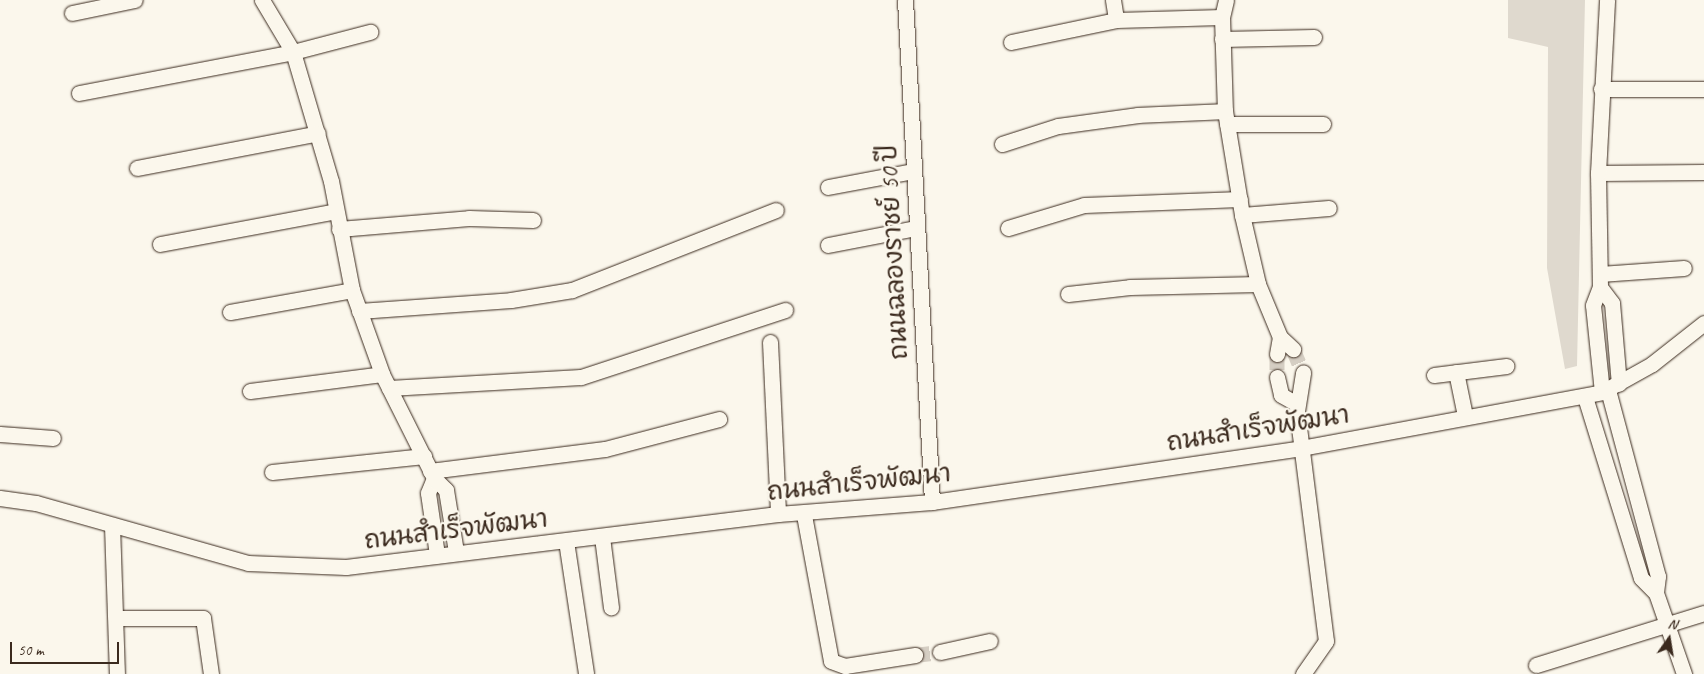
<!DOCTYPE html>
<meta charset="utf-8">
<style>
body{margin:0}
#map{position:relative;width:1704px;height:674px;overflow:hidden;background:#fbf7ec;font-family:Caveat,"Playpen Sans Thai",sans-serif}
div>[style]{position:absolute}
.green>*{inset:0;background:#dfd9ce}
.minor-tunnel>*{height:15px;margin-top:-7.5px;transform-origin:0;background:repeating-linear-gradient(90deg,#d5cec3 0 15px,transparent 0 23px)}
.roads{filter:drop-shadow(0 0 1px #3b2a1e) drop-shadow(0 0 1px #3b2a1e)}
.minor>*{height:15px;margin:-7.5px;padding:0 7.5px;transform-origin:7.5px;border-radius:7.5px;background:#fbf7ec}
span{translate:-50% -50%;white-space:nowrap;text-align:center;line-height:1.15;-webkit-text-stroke:4.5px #fbf7ec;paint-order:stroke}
.street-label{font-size:25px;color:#3b2a1e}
.north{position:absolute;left:1644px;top:614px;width:50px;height:50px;-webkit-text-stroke:4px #fbf7ec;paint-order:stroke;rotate:13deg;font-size:14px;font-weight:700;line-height:20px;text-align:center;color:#3b2a1e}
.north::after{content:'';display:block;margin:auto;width:18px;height:22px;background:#3b2a1e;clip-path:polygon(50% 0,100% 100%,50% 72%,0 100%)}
.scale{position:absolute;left:10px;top:642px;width:109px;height:22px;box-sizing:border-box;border:2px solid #3b2a1e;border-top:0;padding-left:6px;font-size:15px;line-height:18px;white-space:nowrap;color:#3b2a1e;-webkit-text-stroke:4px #fbf7ec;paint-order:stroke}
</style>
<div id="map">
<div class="green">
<i style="clip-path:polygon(1508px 0,1585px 0,1577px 366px,1565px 369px,1547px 268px,1548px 47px,1508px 38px)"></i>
</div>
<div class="minor-tunnel">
<i style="left:1293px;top:349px;width:25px;rotate:67deg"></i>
<i style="left:1277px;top:354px;width:23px;rotate:90deg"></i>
<i style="left:915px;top:655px;width:25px;rotate:-7deg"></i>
</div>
<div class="roads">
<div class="minor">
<i style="left:262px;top:0;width:61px;rotate:59.2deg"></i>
<i style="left:293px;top:52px;width:134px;rotate:73.6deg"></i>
<i style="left:331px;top:181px;width:111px;rotate:79.1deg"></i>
<i style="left:352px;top:290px;width:89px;rotate:70.3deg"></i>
<i style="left:382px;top:374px;width:116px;rotate:63.4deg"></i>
<i style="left:434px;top:478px;width:17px;rotate:45deg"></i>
<i style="left:446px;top:490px;width:63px;rotate:80.8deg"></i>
<i style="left:905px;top:0;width:503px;rotate:86.92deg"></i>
<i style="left:1113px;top:0;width:20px;rotate:81deg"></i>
<i style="left:1226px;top:0;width:17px;rotate:103deg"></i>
<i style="left:1222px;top:17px;width:94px;rotate:88.2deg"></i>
<i style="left:1225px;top:111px;width:105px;rotate:80.7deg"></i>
<i style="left:1242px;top:215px;width:71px;rotate:76.9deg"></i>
<i style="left:1258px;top:284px;width:57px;rotate:67.5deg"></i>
<i style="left:1280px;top:337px;width:18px;rotate:43deg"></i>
<i style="left:72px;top:13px;width:64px;rotate:-11.7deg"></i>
<i style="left:1222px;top:39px;width:92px;rotate:-1.2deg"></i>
<i style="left:1011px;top:42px;width:107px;rotate:-11.8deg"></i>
<i style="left:1116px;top:20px;width:106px;rotate:-1.6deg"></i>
<i style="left:1601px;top:89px;width:103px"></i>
<i style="left:79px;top:93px;width:218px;rotate:-10.8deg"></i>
<i style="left:293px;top:52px;width:80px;rotate:-14.6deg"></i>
<i style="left:1227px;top:124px;width:96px"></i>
<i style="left:1002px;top:144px;width:59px;rotate:-17.8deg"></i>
<i style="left:1058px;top:126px;width:81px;rotate:-7.8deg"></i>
<i style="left:1138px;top:115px;width:87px;rotate:-2.6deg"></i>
<i style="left:137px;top:168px;width:184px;rotate:-10.9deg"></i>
<i style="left:1598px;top:173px;width:106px;rotate:-0.5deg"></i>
<i style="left:828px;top:187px;width:86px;rotate:-10.7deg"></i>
<i style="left:1242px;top:215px;width:87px;rotate:-4.6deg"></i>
<i style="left:1008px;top:228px;width:79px;rotate:-16.8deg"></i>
<i style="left:1084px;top:205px;width:156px;rotate:-2.2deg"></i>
<i style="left:339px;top:229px;width:130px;rotate:-4.8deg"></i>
<i style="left:469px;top:218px;width:64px;rotate:1.8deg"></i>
<i style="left:160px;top:244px;width:179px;rotate:-10.6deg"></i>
<i style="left:828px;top:245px;width:90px;rotate:-10.9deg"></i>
<i style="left:1600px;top:274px;width:84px;rotate:-4.1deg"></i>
<i style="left:1600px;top:287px;width:20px;rotate:53deg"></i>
<i style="left:1612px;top:303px;width:81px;rotate:85.1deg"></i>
<i style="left:1068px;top:294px;width:62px;rotate:-6.4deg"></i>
<i style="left:1130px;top:287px;width:128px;rotate:-1.3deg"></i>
<i style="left:359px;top:311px;width:152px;rotate:-4.1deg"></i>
<i style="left:511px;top:300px;width:62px;rotate:-9.3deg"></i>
<i style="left:572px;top:290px;width:219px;rotate:-21.4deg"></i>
<i style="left:230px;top:312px;width:124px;rotate:-10.2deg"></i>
<i style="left:770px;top:342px;width:172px;rotate:87.3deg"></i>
<i style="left:1277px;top:354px;width:17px;rotate:-80deg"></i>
<i style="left:1456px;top:372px;width:45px;rotate:78.4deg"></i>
<i style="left:1434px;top:375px;width:73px;rotate:-7.1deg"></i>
<i style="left:1277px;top:377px;width:18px;rotate:77deg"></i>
<i style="left:1281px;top:395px;width:18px;rotate:29deg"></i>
<i style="left:389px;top:388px;width:192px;rotate:-3.3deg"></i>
<i style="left:581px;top:377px;width:215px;rotate:-18.2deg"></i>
<i style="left:1608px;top:390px;width:193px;rotate:75deg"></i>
<i style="left:1658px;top:576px;width:17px;rotate:97deg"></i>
<i style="left:250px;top:391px;width:133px;rotate:-7.3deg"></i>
<i style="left:1602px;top:392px;width:87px;rotate:-95.9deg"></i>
<i style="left:1593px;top:305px;width:19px;rotate:-69deg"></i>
<i style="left:1600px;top:287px;width:114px;rotate:-91deg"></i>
<i style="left:1598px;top:173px;width:173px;rotate:-87deg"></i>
<i style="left:1585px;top:397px;width:189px;rotate:72.8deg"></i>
<i style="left:1641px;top:578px;width:21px;rotate:45deg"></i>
<i style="left:1656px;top:593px;width:86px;rotate:70.9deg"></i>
<i style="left:0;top:434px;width:53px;rotate:4.3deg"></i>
<i style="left:430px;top:471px;width:176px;rotate:-7.2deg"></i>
<i style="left:605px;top:449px;width:118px;rotate:-14.7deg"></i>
<i style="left:272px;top:472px;width:153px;rotate:-6deg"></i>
<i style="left:434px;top:478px;width:16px;rotate:112deg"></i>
<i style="left:428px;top:493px;width:63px;rotate:81.7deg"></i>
<i style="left:0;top:498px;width:36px;rotate:8deg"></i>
<i style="left:36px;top:503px;width:220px;rotate:15.8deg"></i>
<i style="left:248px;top:563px;width:98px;rotate:2.3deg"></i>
<i style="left:346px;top:567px;width:435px;rotate:-7deg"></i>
<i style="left:778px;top:514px;width:154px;rotate:-4.5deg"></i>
<i style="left:932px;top:502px;width:373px;rotate:-8.3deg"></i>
<i style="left:1301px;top:448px;width:306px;rotate:-10.5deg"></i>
<i style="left:1602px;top:392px;width:57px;rotate:-29.2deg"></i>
<i style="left:1652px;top:364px;width:66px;rotate:-38.3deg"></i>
<i style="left:804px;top:515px;width:148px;rotate:79.5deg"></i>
<i style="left:831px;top:661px;width:15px;rotate:20deg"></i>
<i style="left:845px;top:666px;width:71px;rotate:-8.9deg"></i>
<i style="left:112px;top:525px;width:149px;rotate:88.1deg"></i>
<i style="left:602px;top:537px;width:71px;rotate:82.7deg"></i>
<i style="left:566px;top:541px;width:134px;rotate:81.4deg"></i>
<i style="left:118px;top:618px;width:85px"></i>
<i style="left:203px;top:618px;width:57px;rotate:81.9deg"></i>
<i style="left:940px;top:652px;width:51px;rotate:-12.4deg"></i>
<i style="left:1536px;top:665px;width:176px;rotate:-17.2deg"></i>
<i style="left:1303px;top:674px;width:40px;rotate:-55.1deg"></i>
<i style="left:1326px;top:641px;width:232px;rotate:-97.2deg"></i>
<i style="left:1297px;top:411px;width:39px;rotate:-81deg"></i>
</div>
</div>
<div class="street-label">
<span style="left:894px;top:252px;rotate:-93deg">ถนนฉลองราชย์ 50 ปี</span>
<span style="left:1258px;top:429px;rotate:-9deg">ถนนสำเร็จพัฒนา</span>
<span style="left:859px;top:483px;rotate:-6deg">ถนนสำเร็จพัฒนา</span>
<span style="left:456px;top:530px;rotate:-7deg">ถนนสำเร็จพัฒนา</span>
</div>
<div class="north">N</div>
<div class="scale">50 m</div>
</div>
